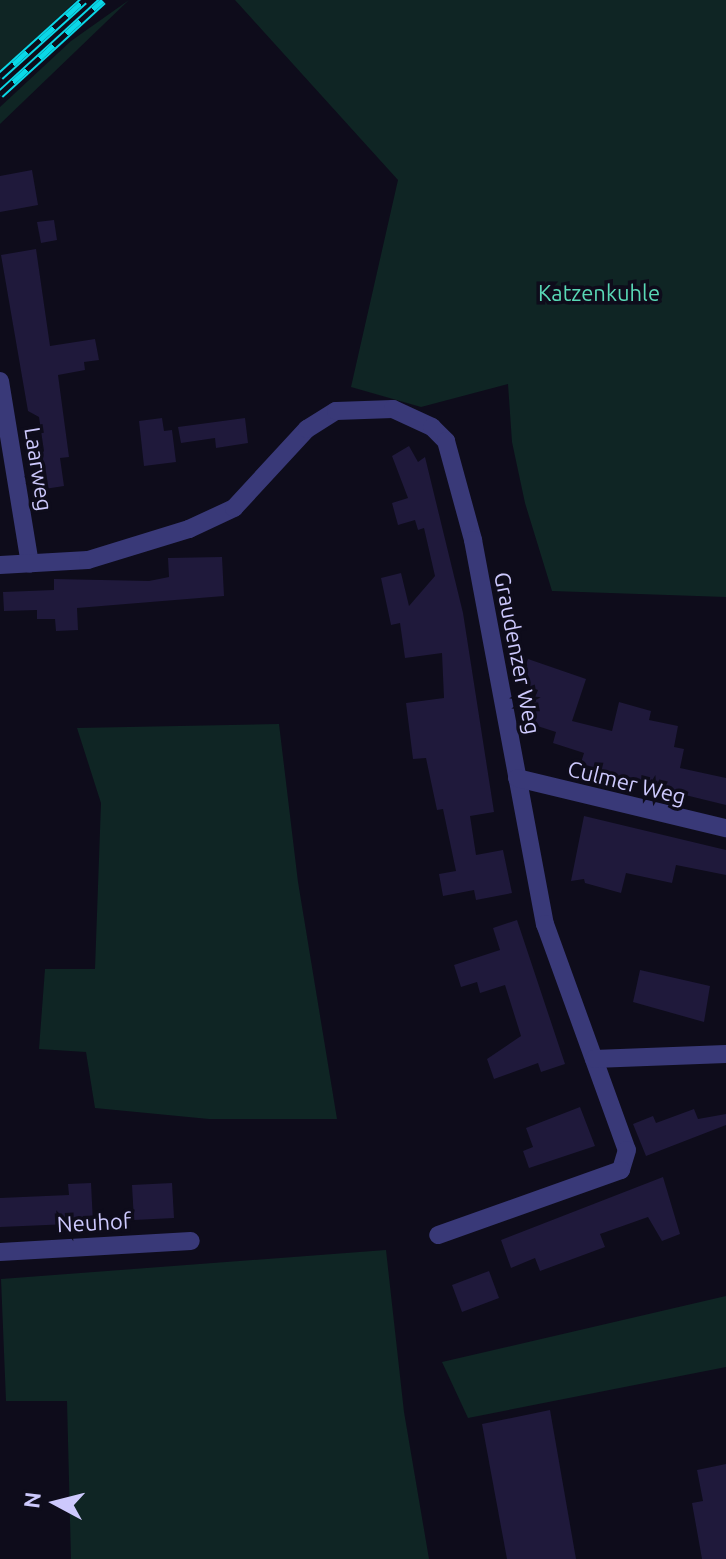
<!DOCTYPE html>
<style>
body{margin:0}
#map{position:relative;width:726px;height:1559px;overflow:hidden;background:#0e0c1b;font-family:Ubuntu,sans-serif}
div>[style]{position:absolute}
.green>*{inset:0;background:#0f2524}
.building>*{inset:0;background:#1f193b}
.street>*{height:18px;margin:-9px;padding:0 9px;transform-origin:9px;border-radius:9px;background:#393978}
.rail>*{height:9px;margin-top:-4.5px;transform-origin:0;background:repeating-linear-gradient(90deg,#0e0c1b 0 18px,#0ad7e7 0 36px);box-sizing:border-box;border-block:2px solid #0ad7e7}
span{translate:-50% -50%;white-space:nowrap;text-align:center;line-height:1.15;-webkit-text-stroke:7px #0e0c1b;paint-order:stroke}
.park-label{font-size:22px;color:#59d8b5}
.street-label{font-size:22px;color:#cdc9fd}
.north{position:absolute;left:16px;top:1463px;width:80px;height:80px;-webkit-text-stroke:6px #0e0c1b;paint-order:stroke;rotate:277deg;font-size:22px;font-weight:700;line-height:32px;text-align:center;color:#cdc9fd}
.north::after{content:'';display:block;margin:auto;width:28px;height:36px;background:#cdc9fd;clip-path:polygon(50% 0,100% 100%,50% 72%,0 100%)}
</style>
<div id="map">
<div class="green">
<i style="clip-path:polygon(0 0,77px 0,0 72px)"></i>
<i style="clip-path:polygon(129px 0,0 124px,0 107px,71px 41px)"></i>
<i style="clip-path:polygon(235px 0,726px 0,726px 597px,552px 591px,525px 503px,512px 442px,508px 384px,421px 407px,351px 387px,398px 180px)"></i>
<i style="clip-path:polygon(279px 724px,298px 882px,337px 1119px,209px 1119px,95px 1108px,86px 1052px,39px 1049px,45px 969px,95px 969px,101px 803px,77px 728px)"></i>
<i style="clip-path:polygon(386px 1250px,404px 1412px,429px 1559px,71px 1559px,67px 1401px,6px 1401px,1px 1279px)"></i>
<i style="clip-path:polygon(726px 1296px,726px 1367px,468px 1418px,442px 1362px)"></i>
</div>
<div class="building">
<i style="clip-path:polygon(32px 170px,38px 205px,0 212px,0 176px)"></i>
<i style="clip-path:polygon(54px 220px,57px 240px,41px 243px,37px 222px)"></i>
<i style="clip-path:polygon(36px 249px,50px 346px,95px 339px,99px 360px,84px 362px,85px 370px,58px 375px,69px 457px,60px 458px,64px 486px,38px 490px,35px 462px,44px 451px,39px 417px,28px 411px,1px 255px)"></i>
<i style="clip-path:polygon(162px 418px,164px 431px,172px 430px,176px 462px,144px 466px,139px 421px)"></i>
<i style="clip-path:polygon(245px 418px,248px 443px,216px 448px,215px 438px,181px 443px,178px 427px)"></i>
<i style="clip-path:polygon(409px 446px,418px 462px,425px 457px,463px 613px,494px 812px,470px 816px,476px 855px,503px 850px,512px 893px,476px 900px,474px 890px,443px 896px,439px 874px,456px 871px,443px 809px,437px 810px,426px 758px,413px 759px,406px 703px,444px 698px,442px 653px,405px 658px,400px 623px,391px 625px,381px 578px,401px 573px,409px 606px,435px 576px,424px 528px,418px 530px,415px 520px,398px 525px,392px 503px,408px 498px,392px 456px)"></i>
<i style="clip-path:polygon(222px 557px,224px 596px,77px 608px,78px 630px,56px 631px,55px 619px,37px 619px,37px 610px,4px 611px,3px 592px,54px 590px,54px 579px,149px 581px,169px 577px,168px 558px)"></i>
<i style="clip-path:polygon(528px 659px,586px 679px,572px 721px,612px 731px,619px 702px,651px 711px,649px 720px,678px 726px,674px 747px,684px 749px,680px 768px,726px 778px,726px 805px,579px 769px,584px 753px,553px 743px,556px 732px,525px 722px,538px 690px,519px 683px)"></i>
<i style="clip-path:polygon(584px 816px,726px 850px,726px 875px,676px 865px,672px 883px,626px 873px,621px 893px,585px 883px,584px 879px,571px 881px)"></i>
<i style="clip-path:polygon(517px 920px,565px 1064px,541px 1072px,538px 1063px,494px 1079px,487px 1059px,521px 1036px,505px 985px,480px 993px,477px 982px,461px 987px,454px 965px,500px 950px,493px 928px)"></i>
<i style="clip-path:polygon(640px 970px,710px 986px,704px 1022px,633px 1002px)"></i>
<i style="clip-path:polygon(580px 1107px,595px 1146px,529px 1168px,523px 1151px,533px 1147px,526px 1128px)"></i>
<i style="clip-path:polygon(694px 1109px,698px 1119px,726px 1114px,726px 1125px,646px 1156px,633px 1124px,653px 1116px,656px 1123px)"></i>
<i style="clip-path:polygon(663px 1177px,680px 1234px,662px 1241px,648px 1217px,600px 1234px,605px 1247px,540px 1271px,535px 1258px,511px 1268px,501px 1240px)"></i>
<i style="clip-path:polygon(91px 1183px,93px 1223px,0 1227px,0 1198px,69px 1195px,68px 1184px)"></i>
<i style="clip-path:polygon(172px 1183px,174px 1218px,134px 1220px,132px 1185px)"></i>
<i style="clip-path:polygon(489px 1271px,499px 1298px,462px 1312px,452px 1285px)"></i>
<i style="clip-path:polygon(550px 1410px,576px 1559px,507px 1559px,482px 1424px)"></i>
<i style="clip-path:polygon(726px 1464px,726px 1559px,702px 1559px,692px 1503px,703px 1501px,697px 1470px)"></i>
</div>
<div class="street">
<i style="left:0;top:381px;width:185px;rotate:80.7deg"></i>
<i style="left:0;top:565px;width:88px;rotate:-3.3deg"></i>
<i style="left:88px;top:560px;width:106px;rotate:-17.1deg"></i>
<i style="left:189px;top:529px;width:50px;rotate:-25deg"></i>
<i style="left:234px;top:508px;width:108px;rotate:-47.3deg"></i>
<i style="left:307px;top:429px;width:34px;rotate:-32deg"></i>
<i style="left:336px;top:411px;width:57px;rotate:-2deg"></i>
<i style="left:393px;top:409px;width:43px;rotate:24.8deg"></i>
<i style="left:432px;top:427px;width:20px;rotate:45deg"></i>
<i style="left:446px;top:441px;width:103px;rotate:74.7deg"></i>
<i style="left:473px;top:540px;width:391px;rotate:79.4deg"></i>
<i style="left:545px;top:924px;width:240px;rotate:70.1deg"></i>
<i style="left:627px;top:1150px;width:21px;rotate:107deg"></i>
<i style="left:621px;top:1170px;width:194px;rotate:160.4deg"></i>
<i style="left:517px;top:778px;width:215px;rotate:13.5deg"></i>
<i style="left:594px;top:1059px;width:132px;rotate:-2.2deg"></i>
<i style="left:0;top:1252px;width:191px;rotate:-3.3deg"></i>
</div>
<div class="rail">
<i style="left:0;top:76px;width:113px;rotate:-42.1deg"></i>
<i style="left:0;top:94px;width:139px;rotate:-42.4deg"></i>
</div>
<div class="park-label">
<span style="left:599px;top:293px">Katzenkuhle</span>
</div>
<div class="street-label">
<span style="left:39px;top:469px;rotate:81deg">Laarweg</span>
<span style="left:518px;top:653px;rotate:79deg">Graudenzer Weg</span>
<span style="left:627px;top:782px;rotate:14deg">Culmer Weg</span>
<span style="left:94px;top:1222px;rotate:-3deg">Neuhof</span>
</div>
<div class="north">N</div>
</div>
